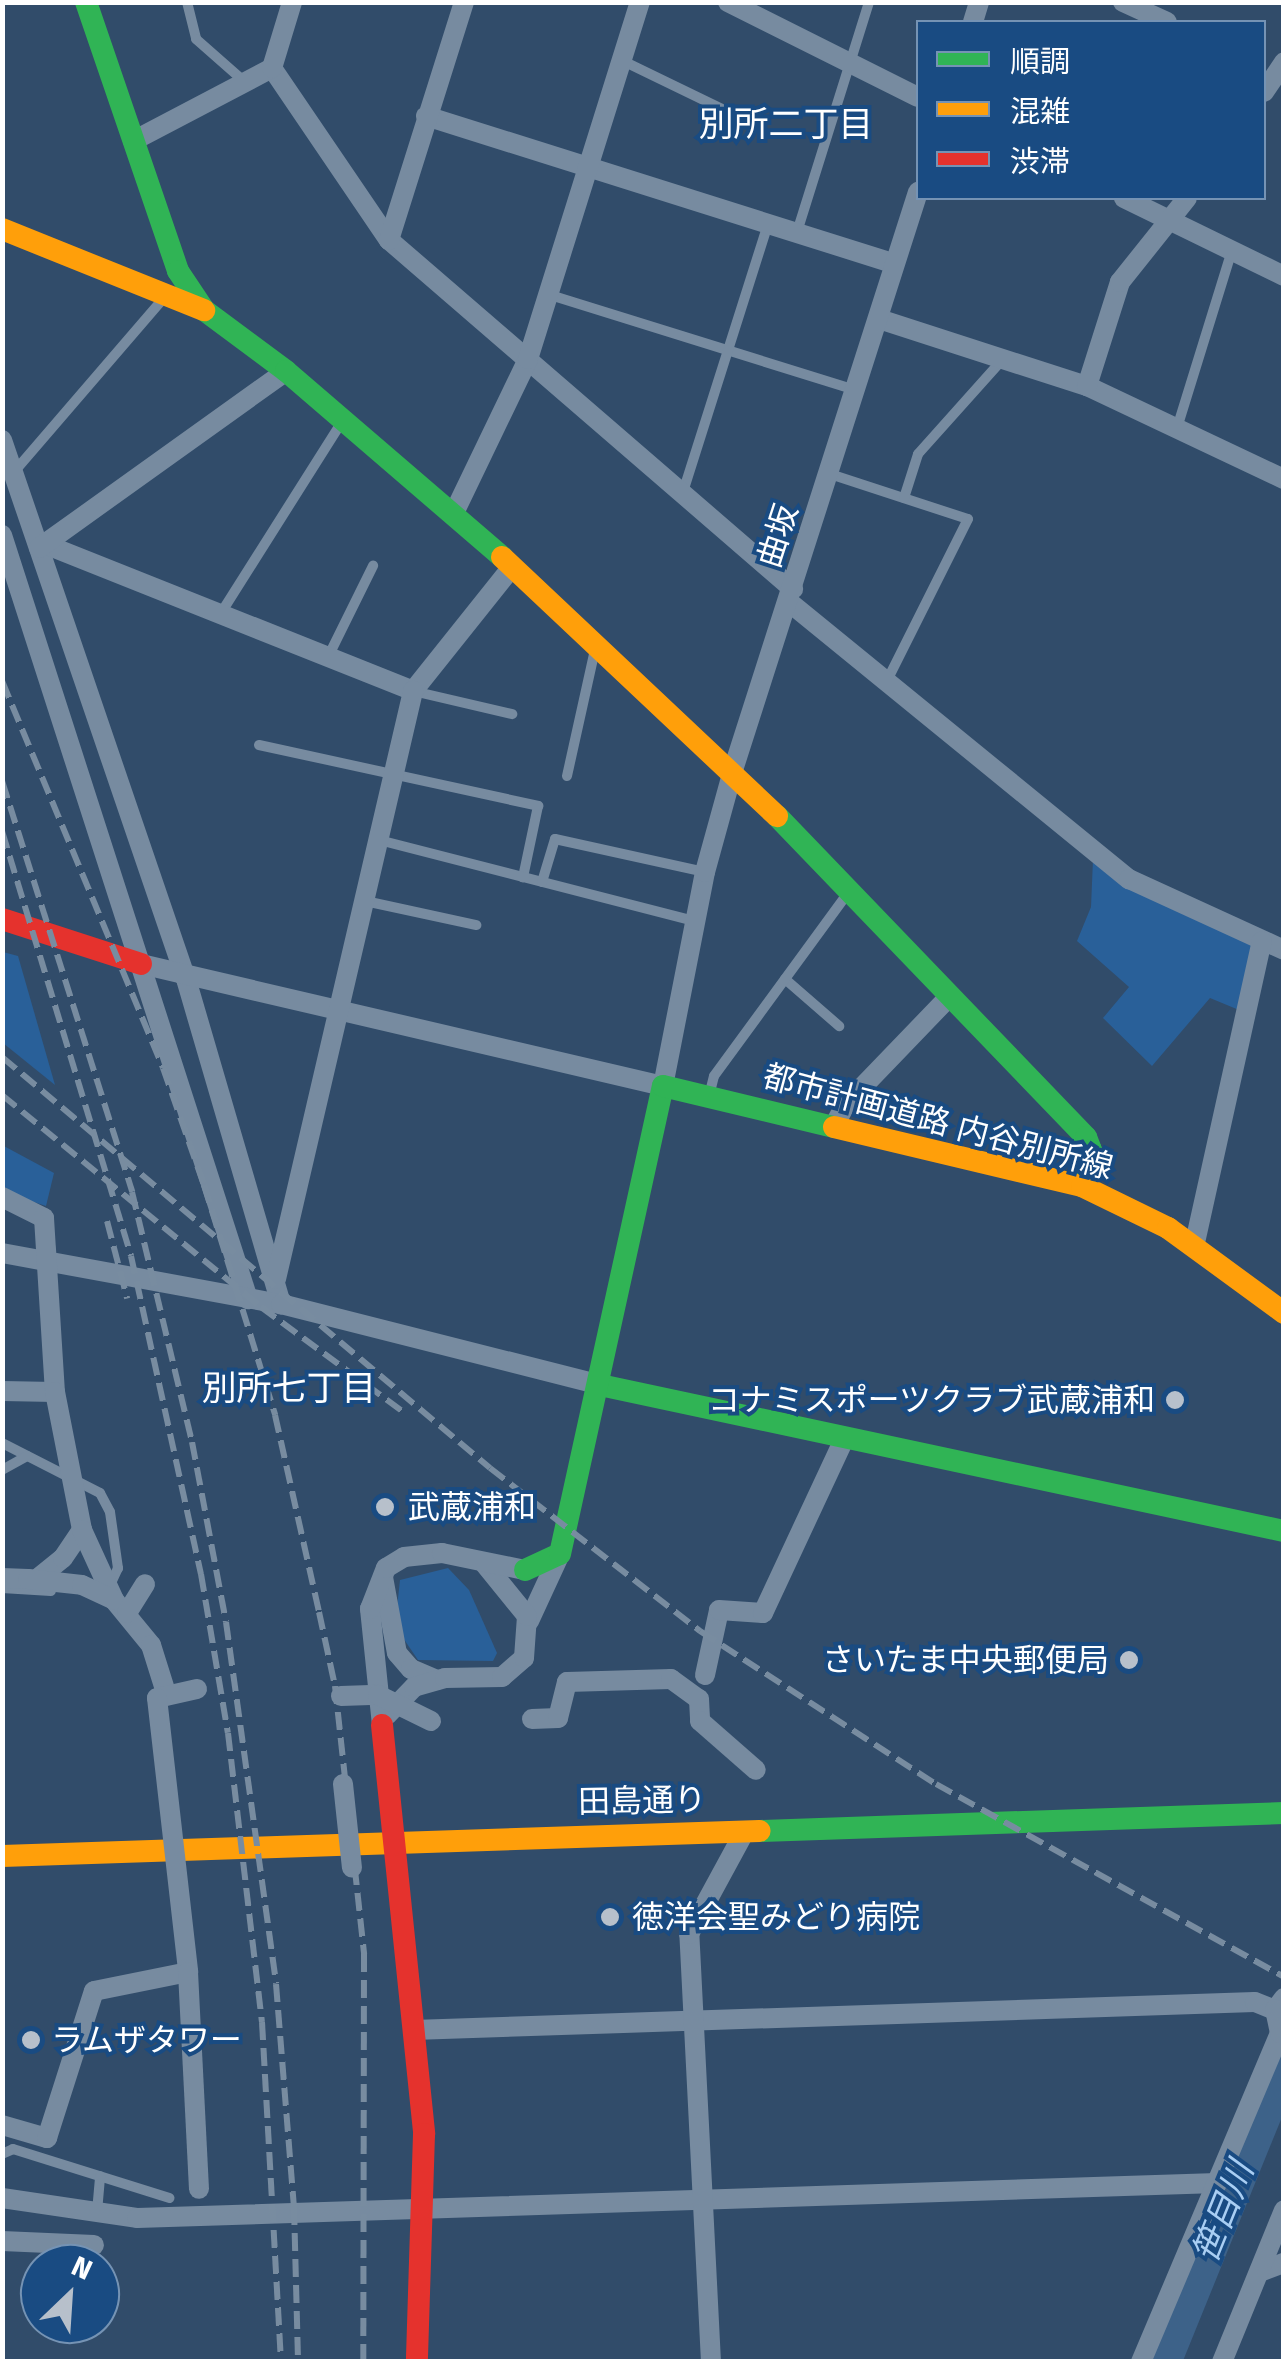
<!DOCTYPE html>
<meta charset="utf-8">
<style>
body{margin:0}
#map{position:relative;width:1286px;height:2364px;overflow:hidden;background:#314c6a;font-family:"Fira Sans","Noto Sans JP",sans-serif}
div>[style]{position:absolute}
.green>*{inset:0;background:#296099}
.river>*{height:38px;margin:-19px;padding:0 19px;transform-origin:19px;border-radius:19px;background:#3d6289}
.lane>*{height:10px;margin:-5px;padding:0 5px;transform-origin:5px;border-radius:5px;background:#778ba0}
.street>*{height:20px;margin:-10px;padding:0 10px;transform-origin:10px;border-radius:10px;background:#778ba0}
.fast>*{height:22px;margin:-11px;padding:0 11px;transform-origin:11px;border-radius:11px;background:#30b455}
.slow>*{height:22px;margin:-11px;padding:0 11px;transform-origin:11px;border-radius:11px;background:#ff9f0a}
.jam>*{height:22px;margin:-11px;padding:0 11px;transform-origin:11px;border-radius:11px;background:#e5322d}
.rail>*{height:6px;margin-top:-3px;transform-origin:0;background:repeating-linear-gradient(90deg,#788ca0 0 18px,transparent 0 26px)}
.street-bridge>*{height:20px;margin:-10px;padding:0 10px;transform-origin:10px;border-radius:10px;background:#778ba0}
.dots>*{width:28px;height:28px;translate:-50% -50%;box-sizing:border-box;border:5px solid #194b82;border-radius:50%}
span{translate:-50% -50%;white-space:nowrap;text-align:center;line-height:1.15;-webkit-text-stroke:8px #194b82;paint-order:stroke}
.street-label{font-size:32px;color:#fff}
.poi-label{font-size:32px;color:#fff}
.right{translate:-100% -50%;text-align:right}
.left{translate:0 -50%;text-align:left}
.neighbourhood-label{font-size:35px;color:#fff}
.water-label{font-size:35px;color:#a9cef3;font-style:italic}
.frame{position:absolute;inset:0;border:5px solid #fff;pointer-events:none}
.legend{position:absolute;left:916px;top:20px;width:350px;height:180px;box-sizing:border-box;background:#194b82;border:2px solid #7593b4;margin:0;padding:12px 18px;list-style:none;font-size:30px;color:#fff}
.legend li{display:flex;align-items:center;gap:20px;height:50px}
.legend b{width:50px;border:2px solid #7593b4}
.north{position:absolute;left:20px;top:2244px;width:100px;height:100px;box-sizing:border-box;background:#194b82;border:2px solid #7593b4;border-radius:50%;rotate:25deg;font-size:28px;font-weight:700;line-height:40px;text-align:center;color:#fff}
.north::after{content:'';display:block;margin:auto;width:35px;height:45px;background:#b7c0cb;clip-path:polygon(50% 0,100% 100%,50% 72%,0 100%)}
</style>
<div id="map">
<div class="green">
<i style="clip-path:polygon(1093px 859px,1253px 946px,1239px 1010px,1210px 998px,1152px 1066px,1103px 1018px,1129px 987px,1077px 941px,1091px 907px)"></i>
<i style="clip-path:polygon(3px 952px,18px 956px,55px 1085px,3px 1043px)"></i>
<i style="clip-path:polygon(2px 1145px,54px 1173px,46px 1206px,3px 1192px)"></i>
<i style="clip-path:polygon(448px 1568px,469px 1590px,497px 1653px,493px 1661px,418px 1660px,395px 1626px,400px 1580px)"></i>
</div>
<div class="river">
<i style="left:1162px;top:2362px;width:324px;rotate:-67.9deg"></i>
</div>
<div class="lane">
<i style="left:187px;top:2px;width:38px;rotate:76deg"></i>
<i style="left:196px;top:39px;width:65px;rotate:41.3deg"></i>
<i style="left:621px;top:60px;width:117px;rotate:25.9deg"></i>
<i style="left:797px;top:232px;width:241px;rotate:-72.6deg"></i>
<i style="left:547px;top:294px;width:323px;rotate:17.3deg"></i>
<i style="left:1177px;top:428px;width:186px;rotate:-72.8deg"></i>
<i style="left:14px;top:472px;width:228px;rotate:-49.3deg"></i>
<i style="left:830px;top:474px;width:145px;rotate:18.1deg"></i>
<i style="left:968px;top:519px;width:181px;rotate:116.6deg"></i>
<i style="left:683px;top:492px;width:281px;rotate:-72.4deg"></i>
<i style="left:904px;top:498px;width:46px;rotate:-72.3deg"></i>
<i style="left:918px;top:454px;width:127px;rotate:-48.2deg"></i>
<i style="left:221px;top:613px;width:222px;rotate:-57.7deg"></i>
<i style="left:328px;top:657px;width:102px;rotate:-63.7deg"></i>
<i style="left:413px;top:691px;width:102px;rotate:13.1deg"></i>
<i style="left:259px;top:745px;width:286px;rotate:12.3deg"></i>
<i style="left:538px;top:806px;width:73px;rotate:101.9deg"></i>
<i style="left:567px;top:776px;width:134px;rotate:-77.5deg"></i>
<i style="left:379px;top:840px;width:326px;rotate:14.4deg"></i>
<i style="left:542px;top:882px;width:45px;rotate:-73.2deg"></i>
<i style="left:555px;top:839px;width:154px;rotate:12.4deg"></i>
<i style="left:365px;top:901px;width:114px;rotate:12.2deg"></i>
<i style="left:785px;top:979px;width:72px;rotate:41deg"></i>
<i style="left:710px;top:1092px;width:16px;rotate:-76deg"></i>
<i style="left:714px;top:1076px;width:227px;rotate:-53.8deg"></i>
<i style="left:2px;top:1443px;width:110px;rotate:27deg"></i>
<i style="left:100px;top:1493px;width:21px;rotate:62deg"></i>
<i style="left:110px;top:1512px;width:57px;rotate:81.9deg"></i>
<i style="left:118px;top:1568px;width:21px;rotate:115deg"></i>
<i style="left:2px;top:1470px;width:29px;rotate:-29deg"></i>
<i style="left:2px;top:1588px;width:49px;rotate:3.5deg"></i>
<i style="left:2px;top:2154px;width:12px;rotate:-24deg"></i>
<i style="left:13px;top:2149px;width:164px;rotate:17.4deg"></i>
<i style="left:97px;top:2212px;width:36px;rotate:-85deg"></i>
</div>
<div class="street">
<i style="left:728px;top:2px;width:212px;rotate:26.6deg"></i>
<i style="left:1123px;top:2px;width:48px;rotate:24.4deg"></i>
<i style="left:973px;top:22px;width:21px;rotate:-73deg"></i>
<i style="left:272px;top:68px;width:208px;rotate:55.8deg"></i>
<i style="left:389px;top:240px;width:534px;rotate:40.82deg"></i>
<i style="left:1264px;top:92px;width:36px;rotate:-56deg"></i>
<i style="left:426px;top:116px;width:491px;rotate:17.5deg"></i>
<i style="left:133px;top:141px;width:157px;rotate:-27.7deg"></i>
<i style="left:272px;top:68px;width:69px;rotate:-73.1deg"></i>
<i style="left:1124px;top:198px;width:178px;rotate:26deg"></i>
<i style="left:389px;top:240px;width:250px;rotate:-72.5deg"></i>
<i style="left:879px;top:319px;width:219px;rotate:17.9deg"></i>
<i style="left:1087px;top:386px;width:218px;rotate:25.3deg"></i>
<i style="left:1087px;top:386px;width:109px;rotate:-72.4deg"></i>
<i style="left:1120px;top:282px;width:107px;rotate:-51.4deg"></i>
<i style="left:2px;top:440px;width:570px;rotate:71.15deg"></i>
<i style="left:186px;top:979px;width:339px;rotate:73.7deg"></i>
<i style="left:453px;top:515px;width:173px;rotate:-64.3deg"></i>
<i style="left:528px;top:359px;width:374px;rotate:-72.6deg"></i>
<i style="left:2px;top:535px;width:803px;rotate:72.15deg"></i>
<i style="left:47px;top:545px;width:394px;rotate:21.7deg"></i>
<i style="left:413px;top:691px;width:159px;rotate:-51.4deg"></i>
<i style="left:39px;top:548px;width:304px;rotate:-35.6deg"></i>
<i style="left:789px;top:602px;width:439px;rotate:39.2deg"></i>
<i style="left:1129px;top:879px;width:170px;rotate:24.6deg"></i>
<i style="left:141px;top:964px;width:536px;rotate:13.15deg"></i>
<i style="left:663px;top:1086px;width:218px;rotate:-78.9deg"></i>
<i style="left:705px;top:872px;width:106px;rotate:-74.6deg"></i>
<i style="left:733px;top:770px;width:607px;rotate:-72.25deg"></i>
<i style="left:834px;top:1126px;width:24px;rotate:-62deg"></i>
<i style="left:845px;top:1105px;width:151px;rotate:-46.1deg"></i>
<i style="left:1194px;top:1247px;width:313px;rotate:-77.5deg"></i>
<i style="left:2px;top:1253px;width:284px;rotate:10.4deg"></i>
<i style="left:281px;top:1304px;width:329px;rotate:14.2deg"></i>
<i style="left:276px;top:1279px;width:604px;rotate:-76.88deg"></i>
<i style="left:2px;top:1391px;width:53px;rotate:1.1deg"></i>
<i style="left:383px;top:1577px;width:77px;rotate:79.6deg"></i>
<i style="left:397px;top:1653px;width:21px;rotate:49deg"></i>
<i style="left:411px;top:1669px;width:28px;rotate:23deg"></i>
<i style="left:2px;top:1578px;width:26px;rotate:2deg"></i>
<i style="left:37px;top:1579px;width:33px;rotate:-39deg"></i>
<i style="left:63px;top:1558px;width:34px;rotate:-56deg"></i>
<i style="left:529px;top:1621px;width:74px;rotate:-65.2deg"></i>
<i style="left:705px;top:1675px;width:66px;rotate:-77.8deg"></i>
<i style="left:719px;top:1610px;width:44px;rotate:3.9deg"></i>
<i style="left:763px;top:1613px;width:194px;rotate:-65deg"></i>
<i style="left:387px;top:1715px;width:39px;rotate:-46deg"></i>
<i style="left:414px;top:1687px;width:32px;rotate:-16deg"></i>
<i style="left:445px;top:1678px;width:57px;rotate:-1deg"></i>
<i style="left:502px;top:1677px;width:29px;rotate:-41deg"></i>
<i style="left:524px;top:1658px;width:42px;rotate:-85.9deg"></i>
<i style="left:527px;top:1616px;width:68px;rotate:-129.1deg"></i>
<i style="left:532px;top:1719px;width:26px;rotate:-2deg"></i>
<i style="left:558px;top:1718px;width:37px;rotate:-76deg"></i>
<i style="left:567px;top:1682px;width:104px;rotate:-1.7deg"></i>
<i style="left:671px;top:1679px;width:34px;rotate:36deg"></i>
<i style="left:699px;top:1699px;width:22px;rotate:87deg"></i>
<i style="left:700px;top:1721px;width:74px;rotate:41.2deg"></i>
<i style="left:382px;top:1725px;width:117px;rotate:-95.9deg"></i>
<i style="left:370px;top:1609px;width:44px;rotate:-68.7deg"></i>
<i style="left:386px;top:1568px;width:21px;rotate:-31deg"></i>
<i style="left:404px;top:1557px;width:38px;rotate:-6deg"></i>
<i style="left:442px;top:1553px;width:85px;rotate:11.6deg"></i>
<i style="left:413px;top:2030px;width:842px;rotate:-1.9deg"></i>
<i style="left:1255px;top:2002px;width:22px;rotate:22deg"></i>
<i style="left:1275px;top:2010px;width:15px;rotate:-53deg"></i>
<i style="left:2px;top:2125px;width:47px;rotate:16.1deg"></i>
<i style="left:47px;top:2138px;width:154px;rotate:-72.3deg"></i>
<i style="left:94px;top:1991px;width:96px;rotate:-11.4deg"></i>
<i style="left:2px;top:2198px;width:136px;rotate:8.4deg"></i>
<i style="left:137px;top:2218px;width:1081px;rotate:-1.86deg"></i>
<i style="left:2px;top:2241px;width:92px;rotate:2.5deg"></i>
<i style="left:1260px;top:2272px;width:26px;rotate:-21deg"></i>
<i style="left:711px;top:2362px;width:429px;rotate:-92.9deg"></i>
<i style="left:689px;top:1934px;width:117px;rotate:-61.5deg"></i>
<i style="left:1141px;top:2362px;width:357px;rotate:-67.1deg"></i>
<i style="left:1280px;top:2033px;width:24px;rotate:-102deg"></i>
<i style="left:1222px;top:2362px;width:164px;rotate:-67.8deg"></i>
</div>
<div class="fast">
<i style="left:86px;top:2px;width:284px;rotate:71.1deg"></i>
<i style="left:178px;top:271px;width:47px;rotate:56.3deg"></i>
<i style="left:204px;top:310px;width:102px;rotate:36.6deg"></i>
<i style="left:286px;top:371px;width:285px;rotate:40.7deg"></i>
<i style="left:777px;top:816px;width:446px;rotate:46.1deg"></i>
<i style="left:1086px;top:1137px;width:14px;rotate:69deg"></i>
<i style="left:1091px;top:1150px;width:37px;rotate:104deg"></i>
<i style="left:600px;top:1385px;width:699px;rotate:12.05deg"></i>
<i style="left:525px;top:1570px;width:38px;rotate:-25deg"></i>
<i style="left:560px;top:1554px;width:479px;rotate:-77.6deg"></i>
<i style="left:663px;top:1086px;width:176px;rotate:13.5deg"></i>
<i style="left:760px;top:1831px;width:524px;rotate:-1.97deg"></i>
</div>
<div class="slow">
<i style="left:2px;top:229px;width:218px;rotate:21.9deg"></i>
<i style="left:502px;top:557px;width:378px;rotate:43.3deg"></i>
<i style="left:834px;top:1127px;width:255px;rotate:13.4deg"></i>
<i style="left:1082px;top:1186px;width:96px;rotate:26deg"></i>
<i style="left:1168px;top:1228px;width:144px;rotate:36.2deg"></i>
<i style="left:2px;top:1856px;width:758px;rotate:-1.89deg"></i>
</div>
<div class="jam">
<i style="left:2px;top:919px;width:146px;rotate:17.9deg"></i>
<i style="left:382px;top:1725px;width:411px;rotate:84.1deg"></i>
<i style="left:424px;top:2134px;width:228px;rotate:91.8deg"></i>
</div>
<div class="rail">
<i style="left:2px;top:681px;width:419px;rotate:67.4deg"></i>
<i style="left:163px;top:1068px;width:124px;rotate:70.7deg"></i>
<i style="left:204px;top:1185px;width:241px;rotate:72.8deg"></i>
<i style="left:275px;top:1415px;width:202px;rotate:77.4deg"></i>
<i style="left:319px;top:1612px;width:76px;rotate:77.8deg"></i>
<i style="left:335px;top:1686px;width:270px;rotate:83.8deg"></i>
<i style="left:364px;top:1954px;width:408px;rotate:90.1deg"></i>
<i style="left:2px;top:781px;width:431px;rotate:72.4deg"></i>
<i style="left:132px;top:1192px;width:257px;rotate:76.5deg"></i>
<i style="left:192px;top:1442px;width:183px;rotate:79.3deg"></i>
<i style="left:226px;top:1622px;width:365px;rotate:82.1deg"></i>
<i style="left:276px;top:1984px;width:224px;rotate:85.4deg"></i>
<i style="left:294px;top:2207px;width:155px;rotate:88.5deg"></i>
<i style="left:2px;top:831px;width:444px;rotate:73.1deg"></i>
<i style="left:131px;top:1256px;width:326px;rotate:77.6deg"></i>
<i style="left:201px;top:1574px;width:161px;rotate:80.4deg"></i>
<i style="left:228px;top:1733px;width:291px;rotate:83.3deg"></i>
<i style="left:262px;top:2022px;width:341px;rotate:86.8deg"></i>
<i style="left:2px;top:1057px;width:638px;rotate:40.1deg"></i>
<i style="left:490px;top:1468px;width:266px;rotate:37.8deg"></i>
<i style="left:700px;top:1631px;width:281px;rotate:33deg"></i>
<i style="left:936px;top:1784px;width:398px;rotate:29deg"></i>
<i style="left:2px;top:1095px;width:335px;rotate:39.3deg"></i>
<i style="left:261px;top:1307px;width:175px;rotate:36.4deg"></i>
<i style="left:107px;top:1221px;width:80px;rotate:75.4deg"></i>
</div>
<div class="street-bridge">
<i style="left:2px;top:1197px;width:47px;rotate:26.6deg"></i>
<i style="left:44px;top:1218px;width:174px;rotate:86.4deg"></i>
<i style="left:55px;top:1392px;width:141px;rotate:78.9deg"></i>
<i style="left:82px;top:1530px;width:77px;rotate:65.4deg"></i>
<i style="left:114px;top:1600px;width:58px;rotate:50.6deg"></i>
<i style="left:151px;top:1645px;width:53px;rotate:72.6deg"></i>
<i style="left:28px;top:1579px;width:54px;rotate:6.3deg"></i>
<i style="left:82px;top:1585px;width:35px;rotate:25deg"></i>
<i style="left:127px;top:1613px;width:34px;rotate:-58deg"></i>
<i style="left:197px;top:1689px;width:41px;rotate:167.3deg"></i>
<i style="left:157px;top:1698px;width:276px;rotate:83.5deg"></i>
<i style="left:188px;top:1972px;width:217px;rotate:87.1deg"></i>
<i style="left:341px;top:1696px;width:37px;rotate:-2deg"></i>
<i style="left:378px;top:1695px;width:59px;rotate:26.1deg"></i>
<i style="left:343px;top:1784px;width:84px;rotate:83.9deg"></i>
</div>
<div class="dots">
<i style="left:1175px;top:1400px;background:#b7c0cb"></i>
<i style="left:385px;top:1507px;background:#b7c0cb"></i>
<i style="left:1129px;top:1660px;background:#b7c0cb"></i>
<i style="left:610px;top:1917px;background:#b7c0cb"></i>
<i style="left:31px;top:2040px;background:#b7c0cb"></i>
</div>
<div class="street-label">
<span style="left:778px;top:536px;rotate:-72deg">曲坂</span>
<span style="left:938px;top:1122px;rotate:15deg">都市計画道路 内谷別所線</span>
<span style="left:642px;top:1801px;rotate:-1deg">田島通り</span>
</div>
<div class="poi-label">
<span class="right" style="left:1155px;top:1400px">コナミスポーツクラブ武蔵浦和</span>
<span class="left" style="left:408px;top:1507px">武蔵浦和</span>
<span class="right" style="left:1109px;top:1660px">さいたま中央郵便局</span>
<span class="left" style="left:632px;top:1917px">徳洋会聖みどり病院</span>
<span class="left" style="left:51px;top:2040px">ラムザタワー</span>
</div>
<div class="neighbourhood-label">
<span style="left:786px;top:124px">別所二丁目</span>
<span style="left:289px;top:1388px">別所七丁目</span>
</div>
<div class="water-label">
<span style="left:1223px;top:2212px;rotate:-68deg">笹目川</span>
</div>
<div class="frame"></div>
<ul class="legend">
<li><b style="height:12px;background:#30b455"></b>順調</li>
<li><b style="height:12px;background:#ff9f0a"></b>混雑</li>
<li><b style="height:12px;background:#e5322d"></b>渋滞</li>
</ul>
<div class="north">N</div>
</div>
